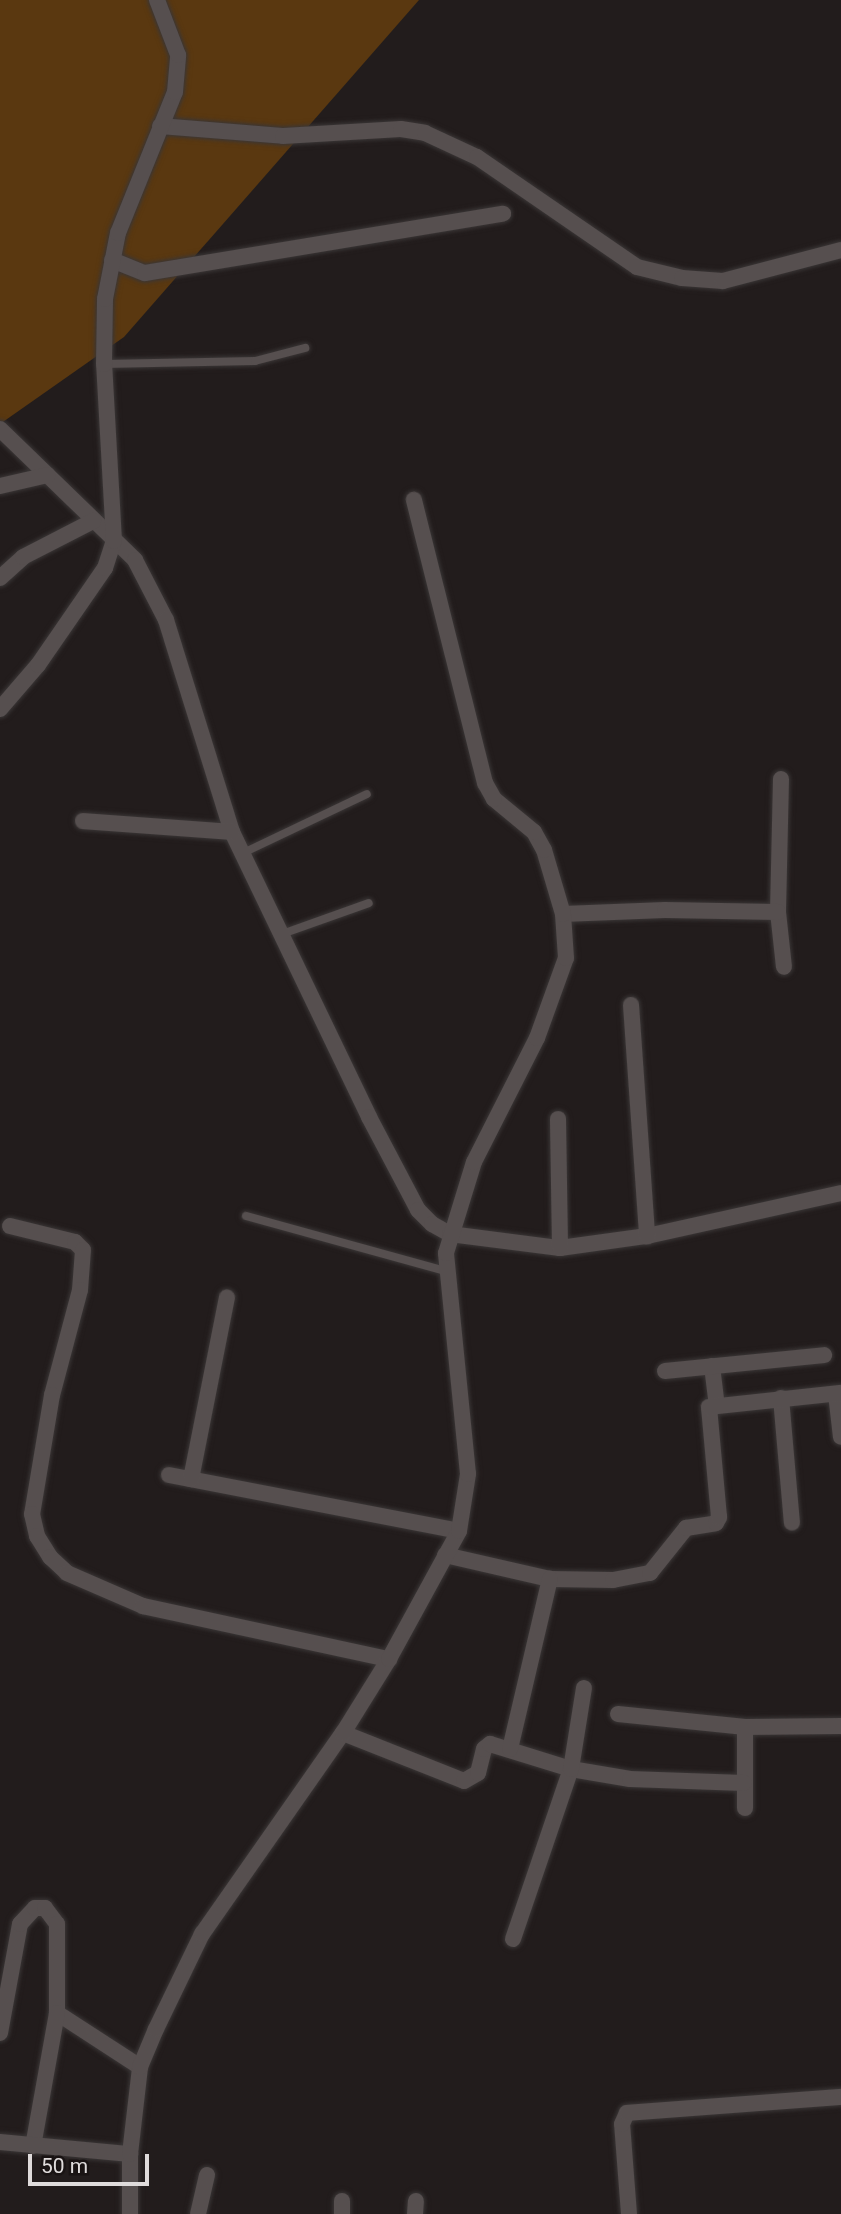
<!DOCTYPE html>
<style>
body{margin:0}
#map{position:relative;width:841px;height:2214px;overflow:hidden;background:#221c1c;font-family:Roboto,sans-serif}
div>[style]{position:absolute}
.green>*{inset:0;background:#5a3810}
.roads{filter:drop-shadow(0 0 2px #3a3636) drop-shadow(0 0 2px #3a3636)}
.service>*{height:8px;margin:-4px;padding:0 4px;transform-origin:4px;border-radius:4px;background:#564f4f}
.minor>*{height:16px;margin:-8px;padding:0 8px;transform-origin:8px;border-radius:8px;background:#564f4f}
span{translate:-50% -50%;white-space:nowrap;text-align:center;line-height:1.15;-webkit-text-stroke:7px #191313;paint-order:stroke}
.scale{position:absolute;left:28px;top:2154px;width:121px;height:32px;box-sizing:border-box;border:4px solid #dfdbdb;border-top:0;padding-left:9px;font-size:21px;line-height:24px;white-space:nowrap;color:#dfdbdb;-webkit-text-stroke:5px #191313;paint-order:stroke}
</style>
<div id="map">
<div class="green">
<i style="clip-path:polygon(0 0,419px 0,124px 337px,0 424px)"></i>
</div>
<div class="roads">
<div class="service">
<i style="left:104px;top:364px;width:151px;rotate:-1.1deg"></i>
<i style="left:255px;top:361px;width:52px;rotate:-14.6deg"></i>
<i style="left:243px;top:853px;width:137px;rotate:-25.4deg"></i>
<i style="left:282px;top:934px;width:92px;rotate:-19.6deg"></i>
<i style="left:246px;top:1216px;width:207px;rotate:15.4deg"></i>
</div>
<div class="minor">
<i style="left:160px;top:126px;width:123px;rotate:4.6deg"></i>
<i style="left:283px;top:136px;width:118px;rotate:-3.4deg"></i>
<i style="left:401px;top:129px;width:24px;rotate:9deg"></i>
<i style="left:425px;top:133px;width:57px;rotate:24.8deg"></i>
<i style="left:477px;top:157px;width:194px;rotate:34.5deg"></i>
<i style="left:637px;top:267px;width:46px;rotate:13.7deg"></i>
<i style="left:682px;top:278px;width:41px;rotate:4.2deg"></i>
<i style="left:723px;top:281px;width:122px;rotate:-14.7deg"></i>
<i style="left:112px;top:260px;width:35px;rotate:22deg"></i>
<i style="left:145px;top:273px;width:363px;rotate:-9.4deg"></i>
<i style="left:0;top:429px;width:188px;rotate:44.1deg"></i>
<i style="left:135px;top:560px;width:68px;rotate:62.7deg"></i>
<i style="left:166px;top:620px;width:222px;rotate:72.7deg"></i>
<i style="left:232px;top:832px;width:316px;rotate:64.3deg"></i>
<i style="left:369px;top:1117px;width:105px;rotate:62.2deg"></i>
<i style="left:418px;top:1210px;width:20px;rotate:45deg"></i>
<i style="left:432px;top:1224px;width:21px;rotate:29deg"></i>
<i style="left:450px;top:1234px;width:111px;rotate:7.3deg"></i>
<i style="left:560px;top:1248px;width:88px;rotate:-7.9deg"></i>
<i style="left:647px;top:1236px;width:199px;rotate:-12.5deg"></i>
<i style="left:0;top:486px;width:49px;rotate:-12.9deg"></i>
<i style="left:0;top:578px;width:31px;rotate:-42deg"></i>
<i style="left:23px;top:557px;width:79px;rotate:-27.2deg"></i>
<i style="left:0;top:709px;width:58px;rotate:-49.2deg"></i>
<i style="left:38px;top:665px;width:118px;rotate:-55.4deg"></i>
<i style="left:105px;top:568px;width:28px;rotate:-72deg"></i>
<i style="left:114px;top:541px;width:177px;rotate:-93.2deg"></i>
<i style="left:104px;top:364px;width:65px;rotate:-89.1deg"></i>
<i style="left:105px;top:299px;width:67px;rotate:-78.9deg"></i>
<i style="left:118px;top:233px;width:152px;rotate:-68deg"></i>
<i style="left:175px;top:92px;width:37px;rotate:-85deg"></i>
<i style="left:178px;top:55px;width:59px;rotate:-110.9deg"></i>
<i style="left:781px;top:779px;width:133px;rotate:91.3deg"></i>
<i style="left:778px;top:912px;width:55px;rotate:83.8deg"></i>
<i style="left:83px;top:821px;width:149px;rotate:4.2deg"></i>
<i style="left:563px;top:914px;width:102px;rotate:-2.2deg"></i>
<i style="left:665px;top:910px;width:113px;rotate:1deg"></i>
<i style="left:631px;top:1005px;width:232px;rotate:86deg"></i>
<i style="left:558px;top:1119px;width:129px;rotate:89.1deg"></i>
<i style="left:10px;top:1226px;width:67px;rotate:13.8deg"></i>
<i style="left:75px;top:1242px;width:11px;rotate:45deg"></i>
<i style="left:83px;top:1250px;width:40px;rotate:94.3deg"></i>
<i style="left:80px;top:1290px;width:109px;rotate:104.9deg"></i>
<i style="left:52px;top:1395px;width:121px;rotate:99.5deg"></i>
<i style="left:32px;top:1514px;width:23px;rotate:77deg"></i>
<i style="left:37px;top:1536px;width:25px;rotate:58deg"></i>
<i style="left:50px;top:1557px;width:23px;rotate:43deg"></i>
<i style="left:67px;top:1573px;width:83px;rotate:23.5deg"></i>
<i style="left:143px;top:1606px;width:252px;rotate:12.2deg"></i>
<i style="left:712px;top:1366px;width:38px;rotate:83deg"></i>
<i style="left:665px;top:1371px;width:160px;rotate:-5.7deg"></i>
<i style="left:836px;top:1394px;width:43px;rotate:83.4deg"></i>
<i style="left:781px;top:1398px;width:125px;rotate:85deg"></i>
<i style="left:169px;top:1475px;width:295px;rotate:10.9deg"></i>
<i style="left:191px;top:1479px;width:185px;rotate:-78.8deg"></i>
<i style="left:445px;top:1555px;width:108px;rotate:12.9deg"></i>
<i style="left:550px;top:1579px;width:63px;rotate:0.9deg"></i>
<i style="left:613px;top:1580px;width:38px;rotate:-11deg"></i>
<i style="left:650px;top:1573px;width:58px;rotate:-51.3deg"></i>
<i style="left:686px;top:1528px;width:30px;rotate:-9deg"></i>
<i style="left:716px;top:1523px;width:7px;rotate:-63deg"></i>
<i style="left:719px;top:1517px;width:110px;rotate:-95.2deg"></i>
<i style="left:709px;top:1407px;width:133px;rotate:-6.1deg"></i>
<i style="left:618px;top:1714px;width:128px;rotate:5.8deg"></i>
<i style="left:745px;top:1727px;width:96px;rotate:-0.6deg"></i>
<i style="left:745px;top:1727px;width:81px;rotate:90deg"></i>
<i style="left:343px;top:1733px;width:130px;rotate:21.6deg"></i>
<i style="left:464px;top:1781px;width:16px;rotate:-30deg"></i>
<i style="left:478px;top:1773px;width:25px;rotate:-76deg"></i>
<i style="left:484px;top:1749px;width:8px;rotate:-40deg"></i>
<i style="left:490px;top:1744px;width:85px;rotate:17.2deg"></i>
<i style="left:571px;top:1769px;width:60px;rotate:9.6deg"></i>
<i style="left:630px;top:1779px;width:114px;rotate:2deg"></i>
<i style="left:510px;top:1749px;width:175px;rotate:-76.8deg"></i>
<i style="left:513px;top:1939px;width:180px;rotate:-71.2deg"></i>
<i style="left:571px;top:1769px;width:82px;rotate:-80.9deg"></i>
<i style="left:57px;top:2013px;width:99px;rotate:33deg"></i>
<i style="left:0;top:2033px;width:111px;rotate:-79.6deg"></i>
<i style="left:20px;top:1924px;width:22px;rotate:-47deg"></i>
<i style="left:35px;top:1908px;width:10px"></i>
<i style="left:45px;top:1908px;width:20px;rotate:53deg"></i>
<i style="left:57px;top:1924px;width:89px;rotate:90deg"></i>
<i style="left:57px;top:2013px;width:135px;rotate:100.2deg"></i>
<i style="left:0;top:2142px;width:131px;rotate:5.3deg"></i>
<i style="left:130px;top:2214px;width:60px;rotate:-90deg"></i>
<i style="left:130px;top:2154px;width:88px;rotate:-83.4deg"></i>
<i style="left:140px;top:2067px;width:41px;rotate:-67.2deg"></i>
<i style="left:156px;top:2029px;width:106px;rotate:-64.2deg"></i>
<i style="left:202px;top:1934px;width:246px;rotate:-55deg"></i>
<i style="left:343px;top:1733px;width:87px;rotate:-58.1deg"></i>
<i style="left:389px;top:1659px;width:146px;rotate:-61.3deg"></i>
<i style="left:459px;top:1531px;width:58px;rotate:-81deg"></i>
<i style="left:468px;top:1474px;width:222px;rotate:-95.7deg"></i>
<i style="left:446px;top:1253px;width:95px;rotate:-72.9deg"></i>
<i style="left:474px;top:1162px;width:139px;rotate:-63.1deg"></i>
<i style="left:537px;top:1038px;width:85px;rotate:-70.1deg"></i>
<i style="left:566px;top:958px;width:44px;rotate:-93.9deg"></i>
<i style="left:563px;top:914px;width:67px;rotate:-106.5deg"></i>
<i style="left:544px;top:850px;width:21px;rotate:-119deg"></i>
<i style="left:534px;top:832px;width:52px;rotate:-140.5deg"></i>
<i style="left:494px;top:799px;width:18px;rotate:-119deg"></i>
<i style="left:485px;top:783px;width:292px;rotate:-104.1deg"></i>
<i style="left:198px;top:2214px;width:40px;rotate:-77deg"></i>
<i style="left:342px;top:2214px;width:13px;rotate:-90deg"></i>
<i style="left:415px;top:2214px;width:13px;rotate:-86deg"></i>
<i style="left:629px;top:2214px;width:90px;rotate:-94.4deg"></i>
<i style="left:622px;top:2124px;width:12px;rotate:-66deg"></i>
<i style="left:627px;top:2113px;width:215px;rotate:-4.3deg"></i>
</div>
</div>
<div class="scale">50 m</div>
</div>
